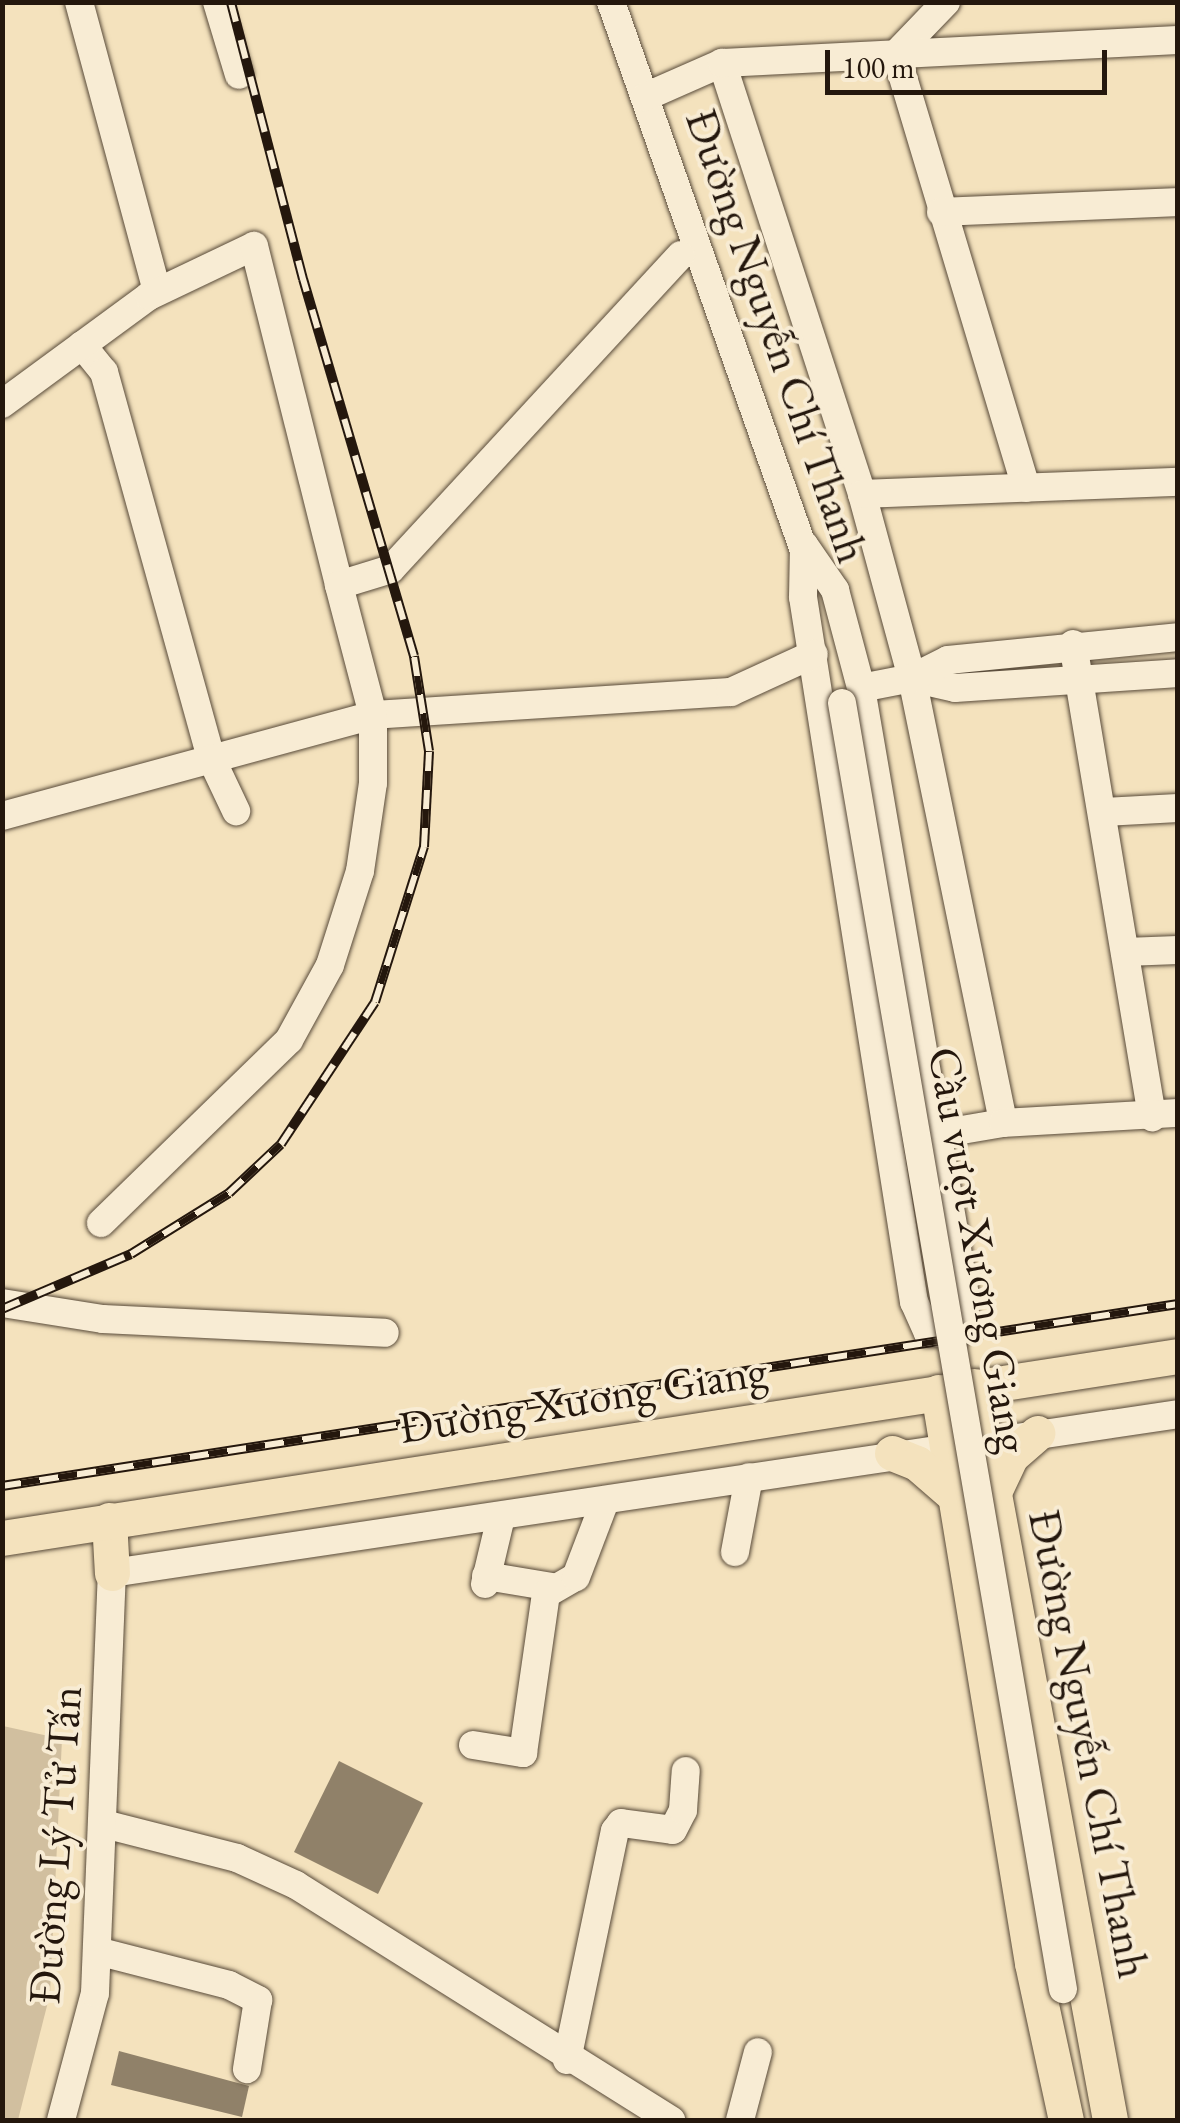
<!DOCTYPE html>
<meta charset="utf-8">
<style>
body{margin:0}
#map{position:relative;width:1180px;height:2123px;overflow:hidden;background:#f4e2bd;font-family:"EB Garamond",serif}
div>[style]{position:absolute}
.green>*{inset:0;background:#d1bf9f}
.building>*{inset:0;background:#908169}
.roads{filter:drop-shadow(0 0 2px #584a39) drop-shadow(0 0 2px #584a39)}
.minor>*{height:28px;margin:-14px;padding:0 14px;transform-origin:14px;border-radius:14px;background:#f8ecd4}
.major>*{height:35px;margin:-17.5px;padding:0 17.5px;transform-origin:17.5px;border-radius:17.5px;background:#f4e2bd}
.rail>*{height:10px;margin-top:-5px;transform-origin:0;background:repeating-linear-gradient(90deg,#f8ecd4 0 19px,#24170d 0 38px);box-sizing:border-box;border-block:2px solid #24170d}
.bridges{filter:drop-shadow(0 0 2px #584a39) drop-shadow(0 0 2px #584a39)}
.minor-bridge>*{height:28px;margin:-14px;padding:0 14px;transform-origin:14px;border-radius:14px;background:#f8ecd4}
span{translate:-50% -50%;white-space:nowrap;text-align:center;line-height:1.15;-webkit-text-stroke:8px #f8ecd4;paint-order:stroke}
.street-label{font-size:45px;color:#24170d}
.frame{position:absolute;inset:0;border:5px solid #24170d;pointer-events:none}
.scale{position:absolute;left:825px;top:50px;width:282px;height:45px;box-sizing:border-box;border:5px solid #24170d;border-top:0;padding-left:12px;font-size:30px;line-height:35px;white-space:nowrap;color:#24170d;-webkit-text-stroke:8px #f8ecd4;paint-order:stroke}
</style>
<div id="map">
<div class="green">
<i style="clip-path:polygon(3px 1726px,62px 1739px,50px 1994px,18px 2120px,2px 2120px)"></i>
</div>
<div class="building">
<i style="clip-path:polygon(339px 1761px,423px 1803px,378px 1894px,294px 1852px)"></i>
<i style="clip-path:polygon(119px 2051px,249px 2086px,242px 2117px,111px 2085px)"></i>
</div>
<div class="roads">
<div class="minor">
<i style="left:79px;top:2px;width:300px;rotate:74.9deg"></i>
<i style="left:217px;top:2px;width:76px;rotate:73.2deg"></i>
<i style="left:611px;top:2px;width:594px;rotate:70.62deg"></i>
<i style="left:946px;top:2px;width:72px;rotate:133.9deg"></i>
<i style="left:896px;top:54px;width:453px;rotate:73.3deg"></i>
<i style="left:722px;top:63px;width:453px;rotate:72deg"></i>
<i style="left:862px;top:494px;width:191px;rotate:74.8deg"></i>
<i style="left:912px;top:678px;width:454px;rotate:78.4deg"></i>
<i style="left:645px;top:97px;width:84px;rotate:-23.8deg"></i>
<i style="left:722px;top:63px;width:457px;rotate:-2.9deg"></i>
<i style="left:941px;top:212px;width:237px;rotate:-2.4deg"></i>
<i style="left:82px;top:345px;width:35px;rotate:51deg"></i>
<i style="left:104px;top:372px;width:401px;rotate:74.5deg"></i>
<i style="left:211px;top:758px;width:59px;rotate:64.7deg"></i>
<i style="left:2px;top:404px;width:182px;rotate:-36.3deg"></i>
<i style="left:149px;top:296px;width:116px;rotate:-25.5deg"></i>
<i style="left:254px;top:246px;width:349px;rotate:75.9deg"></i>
<i style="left:339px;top:585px;width:54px;rotate:-17.1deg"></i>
<i style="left:391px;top:569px;width:427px;rotate:-47.3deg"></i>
<i style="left:862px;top:494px;width:316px;rotate:-2.2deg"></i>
<i style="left:804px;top:545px;width:55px;rotate:55.4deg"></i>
<i style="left:835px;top:590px;width:101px;rotate:75.1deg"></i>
<i style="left:861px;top:688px;width:622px;rotate:80.28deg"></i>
<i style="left:966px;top:1301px;width:32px;rotate:103deg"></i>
<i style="left:959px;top:1332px;width:31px;rotate:178deg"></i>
<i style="left:928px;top:1333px;width:34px;rotate:-114deg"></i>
<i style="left:914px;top:1302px;width:714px;rotate:-98.95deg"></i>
<i style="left:803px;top:597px;width:52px;rotate:-88.9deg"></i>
<i style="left:1073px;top:644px;width:480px;rotate:80.5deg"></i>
<i style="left:912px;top:678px;width:44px;rotate:13.1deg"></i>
<i style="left:955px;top:688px;width:224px;rotate:-3.8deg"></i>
<i style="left:861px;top:688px;width:52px;rotate:-11.1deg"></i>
<i style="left:912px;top:678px;width:40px;rotate:-26.6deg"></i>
<i style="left:948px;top:660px;width:231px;rotate:-5.7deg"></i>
<i style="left:1104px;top:812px;width:74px;rotate:-3.1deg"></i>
<i style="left:2px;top:816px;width:385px;rotate:-15.2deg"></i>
<i style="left:373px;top:715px;width:359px;rotate:-3.7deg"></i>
<i style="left:731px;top:692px;width:91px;rotate:-24.6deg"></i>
<i style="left:1125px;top:952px;width:53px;rotate:-2.2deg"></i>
<i style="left:921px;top:1137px;width:83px;rotate:-9.7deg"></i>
<i style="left:1003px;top:1123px;width:175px;rotate:-3.3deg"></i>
<i style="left:101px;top:1223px;width:262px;rotate:-44.2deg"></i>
<i style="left:289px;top:1040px;width:85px;rotate:-61.3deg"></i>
<i style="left:330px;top:965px;width:99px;rotate:-72.3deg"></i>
<i style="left:360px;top:871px;width:89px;rotate:-81.6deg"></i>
<i style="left:373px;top:783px;width:68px;rotate:-90deg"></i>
<i style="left:373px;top:715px;width:134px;rotate:-104.7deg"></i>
<i style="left:2px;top:1303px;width:102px;rotate:9deg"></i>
<i style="left:103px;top:1319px;width:282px;rotate:2.8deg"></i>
<i style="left:735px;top:1552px;width:76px;rotate:-79.4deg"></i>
<i style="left:486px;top:1576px;width:67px;rotate:9.5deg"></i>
<i style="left:485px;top:1584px;width:69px;rotate:-76.6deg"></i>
<i style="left:473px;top:1745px;width:51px;rotate:9.1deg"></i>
<i style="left:523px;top:1753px;width:161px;rotate:-81.8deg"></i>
<i style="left:546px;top:1594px;width:34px;rotate:-30deg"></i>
<i style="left:576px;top:1577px;width:81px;rotate:-69.1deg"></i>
<i style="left:104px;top:1824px;width:137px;rotate:14.3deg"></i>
<i style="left:237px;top:1858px;width:65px;rotate:24.6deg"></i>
<i style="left:296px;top:1885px;width:443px;rotate:32.1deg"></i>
<i style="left:97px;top:1951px;width:136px;rotate:14.4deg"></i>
<i style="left:229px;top:1985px;width:33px;rotate:27deg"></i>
<i style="left:258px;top:2000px;width:70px;rotate:99.1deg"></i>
<i style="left:567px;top:2060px;width:234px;rotate:-78.2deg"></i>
<i style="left:615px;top:1831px;width:10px;rotate:-53deg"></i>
<i style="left:621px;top:1823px;width:52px;rotate:7.7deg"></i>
<i style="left:673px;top:1830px;width:22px;rotate:-63deg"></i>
<i style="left:683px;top:1810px;width:39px;rotate:-86deg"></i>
<i style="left:61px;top:2120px;width:131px;rotate:-75deg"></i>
<i style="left:95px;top:1993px;width:420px;rotate:-87.7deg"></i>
<i style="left:112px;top:1573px;width:1078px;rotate:-8.48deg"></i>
<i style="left:740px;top:2120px;width:70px;rotate:-75.2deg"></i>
</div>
<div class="major">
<i style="left:974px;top:1386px;width:746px;rotate:79.5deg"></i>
<i style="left:938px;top:1392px;width:579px;rotate:80.65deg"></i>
<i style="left:1032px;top:1963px;width:161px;rotate:77.8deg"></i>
<i style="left:892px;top:1453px;width:27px;rotate:22deg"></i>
<i style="left:917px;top:1463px;width:52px;rotate:41.1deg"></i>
<i style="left:993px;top:1494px;width:42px;rotate:-64.7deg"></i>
<i style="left:1011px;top:1456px;width:35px;rotate:-41deg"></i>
<i style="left:109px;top:1520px;width:53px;rotate:86.8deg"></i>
<i style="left:2px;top:1538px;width:1190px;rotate:-8.8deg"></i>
</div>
</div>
<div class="rail">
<i style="left:2px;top:1309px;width:140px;rotate:-23.1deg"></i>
<i style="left:131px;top:1254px;width:115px;rotate:-31.9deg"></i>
<i style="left:229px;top:1193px;width:71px;rotate:-43.3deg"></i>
<i style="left:281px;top:1144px;width:170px;rotate:-56.5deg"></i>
<i style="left:375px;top:1002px;width:163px;rotate:-72.5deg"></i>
<i style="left:424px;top:847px;width:96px;rotate:-87deg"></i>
<i style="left:429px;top:751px;width:96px;rotate:-99deg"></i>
<i style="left:414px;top:656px;width:393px;rotate:-106.4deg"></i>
<i style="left:303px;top:279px;width:286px;rotate:-104.6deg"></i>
<i style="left:2px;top:1486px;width:1190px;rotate:-8.8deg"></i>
</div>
<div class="bridges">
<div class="minor-bridge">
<i style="left:842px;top:703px;width:1305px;rotate:80.25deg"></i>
</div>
</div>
<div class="street-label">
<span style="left:777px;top:336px;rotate:71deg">Đường Nguyễn Chí Thanh</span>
<span style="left:979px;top:1250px;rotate:80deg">Cầu vượt Xương Giang</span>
<span style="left:583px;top:1399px;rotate:-9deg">Đường Xương Giang</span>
<span style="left:1089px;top:1744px;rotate:79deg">Đường Nguyễn Chí Thanh</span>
<span style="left:55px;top:1845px;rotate:-86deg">Đường Lý Tử Tấn</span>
</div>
<div class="frame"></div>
<div class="scale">100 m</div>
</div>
